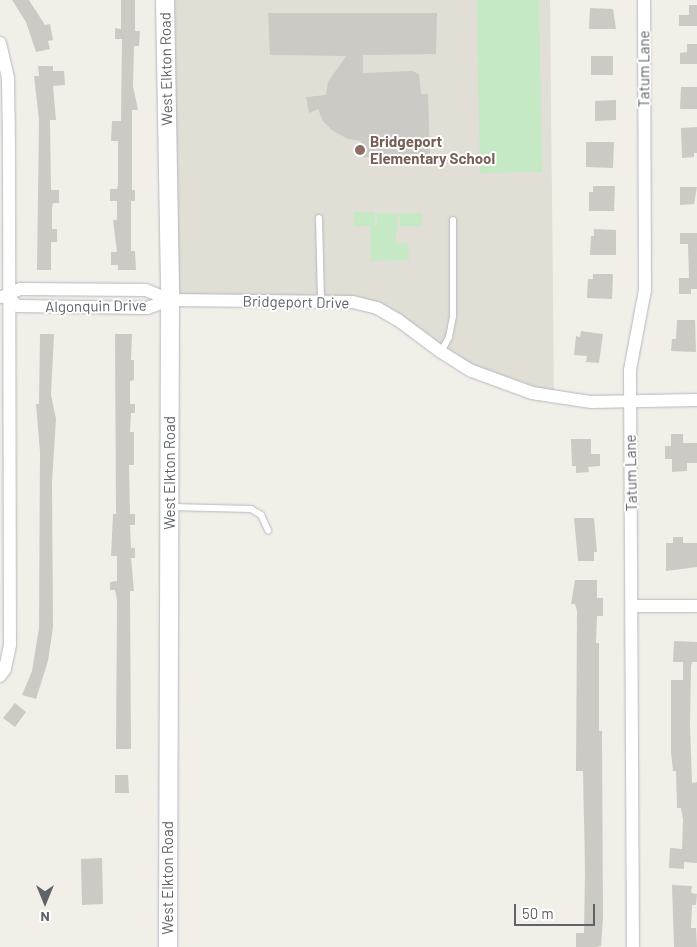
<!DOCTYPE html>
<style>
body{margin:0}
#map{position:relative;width:697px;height:947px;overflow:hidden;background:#f1efe8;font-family:Barlow,sans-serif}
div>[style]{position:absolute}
.education>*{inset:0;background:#e1ded6}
.green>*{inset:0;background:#c5e8c5}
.building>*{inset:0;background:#cccac5}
.roads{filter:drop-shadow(0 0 1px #b5b8bc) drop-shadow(0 0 1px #b5b8bc)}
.lane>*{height:6px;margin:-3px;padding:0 3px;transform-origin:3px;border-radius:3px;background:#fff}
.street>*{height:12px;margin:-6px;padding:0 6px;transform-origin:6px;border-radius:6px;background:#fff}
.secondary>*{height:18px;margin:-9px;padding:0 9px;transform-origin:9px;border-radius:9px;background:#fff}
.dots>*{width:14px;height:14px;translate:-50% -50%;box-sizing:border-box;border:2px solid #fff;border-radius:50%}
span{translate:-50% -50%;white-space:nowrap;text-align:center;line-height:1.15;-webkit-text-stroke:4px #fff;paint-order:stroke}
.street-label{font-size:15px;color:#5f6368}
.education-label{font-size:15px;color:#785e54;font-weight:700}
.left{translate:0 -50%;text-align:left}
.north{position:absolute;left:20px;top:877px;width:50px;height:50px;-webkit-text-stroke:4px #fff;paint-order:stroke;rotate:180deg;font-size:14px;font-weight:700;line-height:20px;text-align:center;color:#5f6368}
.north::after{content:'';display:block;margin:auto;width:18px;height:22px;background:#5f6368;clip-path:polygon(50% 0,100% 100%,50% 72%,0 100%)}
.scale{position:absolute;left:514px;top:904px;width:81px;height:22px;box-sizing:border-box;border:2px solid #5f6368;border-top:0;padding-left:6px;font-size:15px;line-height:18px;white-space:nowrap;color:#5f6368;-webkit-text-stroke:4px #fff;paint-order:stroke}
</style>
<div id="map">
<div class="education">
<i style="clip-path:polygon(166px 0,550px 0,554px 397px,501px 383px,377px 308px,170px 300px)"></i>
</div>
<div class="green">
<i style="clip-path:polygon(477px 0,539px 0,542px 172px,480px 173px)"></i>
<i style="clip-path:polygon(354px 212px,375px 212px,375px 226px,354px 226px)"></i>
<i style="clip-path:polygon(377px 213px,399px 213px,395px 243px,408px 243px,409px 260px,371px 261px,370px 226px,377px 226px)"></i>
<i style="clip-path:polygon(400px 213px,422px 213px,422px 226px,400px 226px)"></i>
</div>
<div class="building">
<i style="clip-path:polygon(12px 0,29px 0,45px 25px,50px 24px,53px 40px,48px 41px,50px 49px,36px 52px,26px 22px)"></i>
<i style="clip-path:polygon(121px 0,135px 0,135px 31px,140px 31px,139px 46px,134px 46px,133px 86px,138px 110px,132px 110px,132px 190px,135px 190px,135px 201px,131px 201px,131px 251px,135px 251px,136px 270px,118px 270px,118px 265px,111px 265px,111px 252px,117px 252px,113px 220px,117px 220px,117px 201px,110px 201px,110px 189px,117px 189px,118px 184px,118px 141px,111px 141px,112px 121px,121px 121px,122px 39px,115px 39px,115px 28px,121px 29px)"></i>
<i style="clip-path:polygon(689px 5px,697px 5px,697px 26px,679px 26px,679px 15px,689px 15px)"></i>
<i style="clip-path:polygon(590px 8px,613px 9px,616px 29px,589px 29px)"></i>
<i style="clip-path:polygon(268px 13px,437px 13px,436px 54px,363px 55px,363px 73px,412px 71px,419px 74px,421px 94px,428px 94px,430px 158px,363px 157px,361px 141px,348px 139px,333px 131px,323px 121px,318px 109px,309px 113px,306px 97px,326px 95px,328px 82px,346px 56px,270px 55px)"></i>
<i style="clip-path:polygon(687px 44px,697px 44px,697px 64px,680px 64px,680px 53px,687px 52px)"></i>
<i style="clip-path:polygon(591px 56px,613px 56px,613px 75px,591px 75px)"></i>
<i style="clip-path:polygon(38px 66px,53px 66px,53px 71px,64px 71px,65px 85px,53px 86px,56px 120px,50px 120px,51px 190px,59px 190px,59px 203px,53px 203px,52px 208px,52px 229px,57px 229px,57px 242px,51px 242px,51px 270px,37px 270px,39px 120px,34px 76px,39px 76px)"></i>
<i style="clip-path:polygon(681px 87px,697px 87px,697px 109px,680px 109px)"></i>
<i style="clip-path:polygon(616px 100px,616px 120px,595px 121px,595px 101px)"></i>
<i style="clip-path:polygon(697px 127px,697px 153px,694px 153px,694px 157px,682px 158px,681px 128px)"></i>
<i style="clip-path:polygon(586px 142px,614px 142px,613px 168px,586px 167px)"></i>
<i style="clip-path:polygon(593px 186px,615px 186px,614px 211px,589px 211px,589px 192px,593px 192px)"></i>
<i style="clip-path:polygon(680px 187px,697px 187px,694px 204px,680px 205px)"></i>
<i style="clip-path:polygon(594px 229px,616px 230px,616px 255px,590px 255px,591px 236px,594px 236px)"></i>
<i style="clip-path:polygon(680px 233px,697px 233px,697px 289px,691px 289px,691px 294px,679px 294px,679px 278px,689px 278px,688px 244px,680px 244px)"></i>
<i style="clip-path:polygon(593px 274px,613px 274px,612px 299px,587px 298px,588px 279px,593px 279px)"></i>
<i style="clip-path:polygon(677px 320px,695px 320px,696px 352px,671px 351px,672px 339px,676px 339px)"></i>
<i style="clip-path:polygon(581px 331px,603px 334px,599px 363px,586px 362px,587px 356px,574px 355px,576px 336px,580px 337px)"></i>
<i style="clip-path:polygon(40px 334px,54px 334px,51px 395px,56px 419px,52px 482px,53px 627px,48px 661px,36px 699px,22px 695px,32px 671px,39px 628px,40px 452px,36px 404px,39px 404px)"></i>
<i style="clip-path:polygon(115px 334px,132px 334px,131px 360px,134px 360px,134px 380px,130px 381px,130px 404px,135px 404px,135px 413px,131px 413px,130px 432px,134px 432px,134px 465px,129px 465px,130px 514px,135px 514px,135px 525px,130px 525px,131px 548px,135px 548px,135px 558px,131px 558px,134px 591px,130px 591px,131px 749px,116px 749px,117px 600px,115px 590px,110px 590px,110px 582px,117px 581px,117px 556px,111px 556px,113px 514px,116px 514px)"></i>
<i style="clip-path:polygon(671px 434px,683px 434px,683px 443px,697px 443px,697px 463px,687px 463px,687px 471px,672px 472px,672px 459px,665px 459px,665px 446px,671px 446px)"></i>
<i style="clip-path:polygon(571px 439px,591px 439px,591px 454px,600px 454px,600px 466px,588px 467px,589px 472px,576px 473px,576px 466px,572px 466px)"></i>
<i style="clip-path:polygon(574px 518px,594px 518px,597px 552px,594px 552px,594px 561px,578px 561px)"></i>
<i style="clip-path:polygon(673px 537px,683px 537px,683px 543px,697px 543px,697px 567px,666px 571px,666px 543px,673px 543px)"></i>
<i style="clip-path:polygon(575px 580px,597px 580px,597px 598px,603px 598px,603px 616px,597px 616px,596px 643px,599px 643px,599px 731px,602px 731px,603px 918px,601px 946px,596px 947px,576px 947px,576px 933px,584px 933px,585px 869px,583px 771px,576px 771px,577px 611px,575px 604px,571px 604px)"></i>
<i style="clip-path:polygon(674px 641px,697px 642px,697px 662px,692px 662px,691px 667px,690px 725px,692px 783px,697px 782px,697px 863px,684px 862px,684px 869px,669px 868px,670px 848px,682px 849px,683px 820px,681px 808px,677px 808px,676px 771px,673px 771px,671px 752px,671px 680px,683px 680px,683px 662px,673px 662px)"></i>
<i style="clip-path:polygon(15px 703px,26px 712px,15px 727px,3px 718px)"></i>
<i style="clip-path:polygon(115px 775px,128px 775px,129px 793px,115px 793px)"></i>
<i style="clip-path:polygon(102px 858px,103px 904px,82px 905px,81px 859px)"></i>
<i style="clip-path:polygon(672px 885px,692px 886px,691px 893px,697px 894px,696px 905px,692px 905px,691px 928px,696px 928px,697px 947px,674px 947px)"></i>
</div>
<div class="roads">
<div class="lane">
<i style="left:319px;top:218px;width:83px;rotate:88.6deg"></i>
<i style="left:441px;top:352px;width:17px;rotate:-62deg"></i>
<i style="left:449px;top:337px;width:21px;rotate:-79deg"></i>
<i style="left:453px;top:316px;width:96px;rotate:-90deg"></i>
<i style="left:171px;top:507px;width:80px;rotate:1.4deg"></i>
<i style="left:251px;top:509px;width:12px;rotate:31deg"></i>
<i style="left:261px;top:515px;width:17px;rotate:65deg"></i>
</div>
<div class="street">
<i style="left:0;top:43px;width:37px;rotate:77deg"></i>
<i style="left:8px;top:79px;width:66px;rotate:89.1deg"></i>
<i style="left:9px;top:145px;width:500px;rotate:89.89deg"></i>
<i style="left:10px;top:645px;width:25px;rotate:102deg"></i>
<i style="left:5px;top:669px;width:9px;rotate:126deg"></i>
<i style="left:2px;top:297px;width:20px;rotate:-24deg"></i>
<i style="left:20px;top:289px;width:126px;rotate:0.5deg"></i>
<i style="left:146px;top:290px;width:26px;rotate:23deg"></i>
<i style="left:7px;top:297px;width:14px;rotate:39deg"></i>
<i style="left:18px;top:306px;width:129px;rotate:0.9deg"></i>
<i style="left:147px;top:308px;width:24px;rotate:-19deg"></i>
<i style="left:170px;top:300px;width:183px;rotate:0.6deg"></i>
<i style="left:353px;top:302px;width:25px;rotate:14deg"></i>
<i style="left:377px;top:308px;width:24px;rotate:30deg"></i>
<i style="left:398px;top:320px;width:54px;rotate:36.7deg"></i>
<i style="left:441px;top:352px;width:36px;rotate:32deg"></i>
<i style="left:472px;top:371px;width:64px;rotate:20.1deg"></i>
<i style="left:532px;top:393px;width:60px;rotate:8.7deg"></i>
<i style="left:591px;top:402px;width:106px;rotate:-1.1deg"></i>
<i style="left:632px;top:606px;width:65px"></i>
<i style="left:633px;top:947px;width:577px;rotate:-90.3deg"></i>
<i style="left:630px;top:370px;width:81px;rotate:-79.4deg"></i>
<i style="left:645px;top:290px;width:290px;rotate:-90.2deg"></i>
</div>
<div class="secondary">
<i style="left:165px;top:0;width:300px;rotate:89deg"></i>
<i style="left:170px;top:300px;width:647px;rotate:90.18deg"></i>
</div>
</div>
<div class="dots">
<i style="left:360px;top:150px;background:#8d6e63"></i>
</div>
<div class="street-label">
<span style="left:166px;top:69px;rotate:-91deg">West Elkton Road</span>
<span style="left:644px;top:69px;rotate:-90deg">Tatum Lane</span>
<span style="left:296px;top:302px;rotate:1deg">Bridgeport Drive</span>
<span style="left:96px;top:306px;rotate:-1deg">Algonquin Drive</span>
<span style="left:170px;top:473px;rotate:-90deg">West Elkton Road</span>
<span style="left:631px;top:473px;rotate:-91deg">Tatum Lane</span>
<span style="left:168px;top:878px;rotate:-90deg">West Elkton Road</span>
</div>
<div class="education-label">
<span class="left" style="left:370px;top:150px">Bridgeport<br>Elementary School</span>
</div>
<div class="north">N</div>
<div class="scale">50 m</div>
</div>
